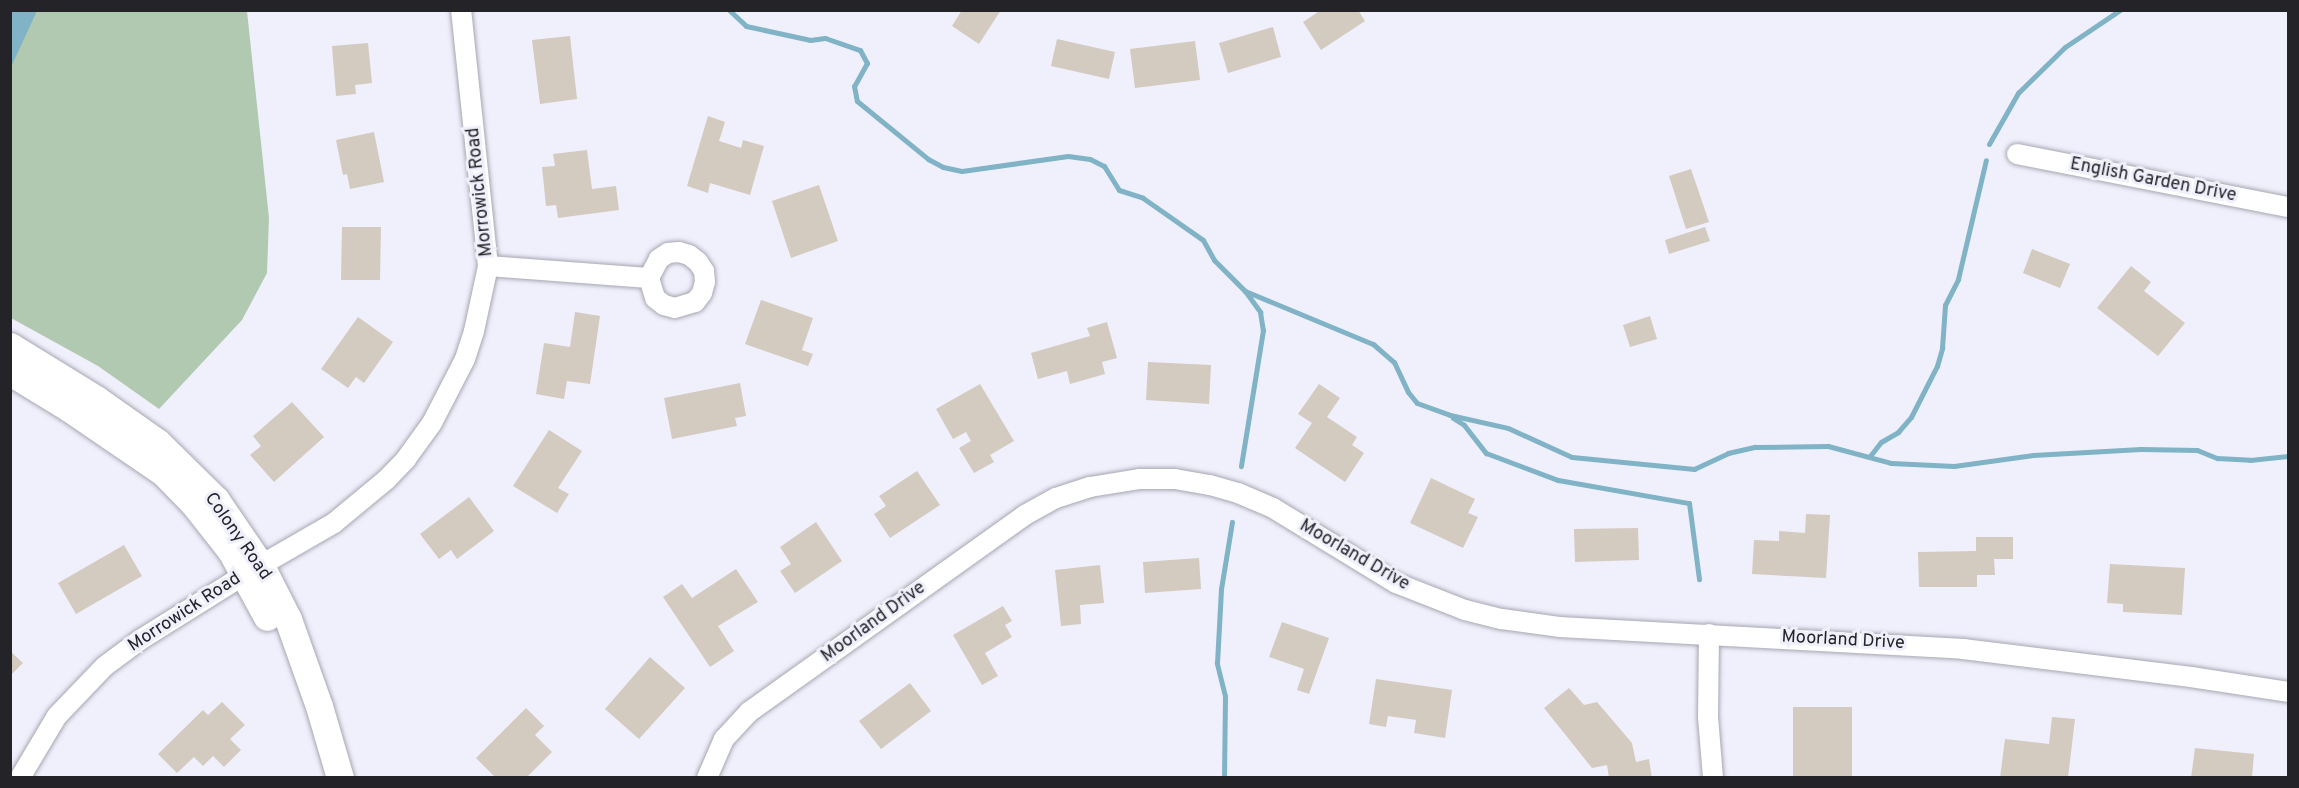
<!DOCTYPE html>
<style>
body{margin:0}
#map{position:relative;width:2299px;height:788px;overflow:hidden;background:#f0f0fc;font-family:Overpass,sans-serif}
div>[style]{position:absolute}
.green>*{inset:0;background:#b2c9b1}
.water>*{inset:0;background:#80b3c6}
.stream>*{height:5px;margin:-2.5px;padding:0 2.5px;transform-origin:2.5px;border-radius:2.5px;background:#80b3c6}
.building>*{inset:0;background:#d3cac0}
.roads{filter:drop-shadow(0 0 2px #a6a7b2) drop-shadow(0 0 2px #a6a7b2)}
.minor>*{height:20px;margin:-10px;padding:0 10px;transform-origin:10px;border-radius:10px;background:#fff}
.secondary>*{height:27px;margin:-13.5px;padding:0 13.5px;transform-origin:13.5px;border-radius:13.5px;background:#fff}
span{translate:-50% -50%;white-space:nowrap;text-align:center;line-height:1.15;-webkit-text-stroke:6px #f0f0fc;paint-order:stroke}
.street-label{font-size:18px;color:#232328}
.frame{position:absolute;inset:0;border:12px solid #232328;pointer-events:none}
</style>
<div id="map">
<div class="green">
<i style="clip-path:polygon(11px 11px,247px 11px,269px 218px,267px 273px,242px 320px,159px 409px,98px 366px,11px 318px)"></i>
</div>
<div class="water">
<i style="clip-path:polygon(11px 10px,37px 11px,11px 67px,10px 11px)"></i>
</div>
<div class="stream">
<i style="left:729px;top:10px;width:23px;rotate:43deg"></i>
<i style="left:746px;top:26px;width:66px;rotate:12.3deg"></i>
<i style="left:810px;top:40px;width:15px;rotate:-8deg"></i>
<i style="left:825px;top:38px;width:37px;rotate:19deg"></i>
<i style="left:860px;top:50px;width:15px;rotate:62deg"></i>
<i style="left:867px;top:63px;width:26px;rotate:119deg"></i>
<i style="left:854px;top:86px;width:15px;rotate:79deg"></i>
<i style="left:857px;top:101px;width:92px;rotate:39.2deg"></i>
<i style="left:928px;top:159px;width:17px;rotate:28deg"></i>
<i style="left:943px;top:167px;width:19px;rotate:12deg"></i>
<i style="left:962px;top:171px;width:107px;rotate:-8.1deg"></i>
<i style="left:1068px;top:156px;width:22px;rotate:8deg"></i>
<i style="left:1090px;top:159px;width:16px;rotate:27deg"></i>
<i style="left:1104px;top:166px;width:28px;rotate:58deg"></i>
<i style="left:1119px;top:190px;width:25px;rotate:18deg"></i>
<i style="left:1143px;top:198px;width:73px;rotate:35deg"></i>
<i style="left:1203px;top:240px;width:23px;rotate:61deg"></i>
<i style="left:1214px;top:260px;width:44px;rotate:45deg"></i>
<i style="left:1245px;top:291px;width:26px;rotate:54deg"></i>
<i style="left:1260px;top:312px;width:18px;rotate:81deg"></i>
<i style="left:1263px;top:330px;width:138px;rotate:99.2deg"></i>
<i style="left:1989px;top:144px;width:59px;rotate:-60.4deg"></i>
<i style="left:2018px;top:93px;width:66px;rotate:-44.4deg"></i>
<i style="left:2065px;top:47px;width:66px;rotate:-33.9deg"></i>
<i style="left:1245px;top:291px;width:139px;rotate:22.5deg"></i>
<i style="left:1373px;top:344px;width:28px;rotate:41deg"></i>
<i style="left:1394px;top:362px;width:33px;rotate:65deg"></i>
<i style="left:1408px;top:392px;width:14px;rotate:51deg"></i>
<i style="left:1417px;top:403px;width:35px;rotate:20deg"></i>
<i style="left:1450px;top:415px;width:59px;rotate:12.6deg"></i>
<i style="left:1508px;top:428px;width:70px;rotate:24.4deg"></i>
<i style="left:1572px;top:457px;width:123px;rotate:5.6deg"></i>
<i style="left:1694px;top:469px;width:38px;rotate:-25deg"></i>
<i style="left:1728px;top:453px;width:28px;rotate:-13deg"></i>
<i style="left:1755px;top:447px;width:73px;rotate:-0.8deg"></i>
<i style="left:1828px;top:446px;width:65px;rotate:15.1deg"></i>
<i style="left:1891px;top:463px;width:63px;rotate:2.7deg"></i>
<i style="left:1954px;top:466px;width:80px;rotate:-7.9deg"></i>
<i style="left:2033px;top:455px;width:108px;rotate:-3.2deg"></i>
<i style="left:2141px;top:449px;width:56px;rotate:1deg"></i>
<i style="left:2197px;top:450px;width:22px;rotate:22deg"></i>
<i style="left:2217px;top:458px;width:33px;rotate:3deg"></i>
<i style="left:2250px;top:460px;width:38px;rotate:-6deg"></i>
<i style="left:1453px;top:418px;width:13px;rotate:32deg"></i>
<i style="left:1464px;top:425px;width:36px;rotate:52deg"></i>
<i style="left:1486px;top:453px;width:77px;rotate:20.6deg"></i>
<i style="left:1558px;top:480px;width:133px;rotate:10deg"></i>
<i style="left:1689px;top:503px;width:77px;rotate:82.5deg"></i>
<i style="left:1870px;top:456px;width:18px;rotate:-52deg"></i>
<i style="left:1881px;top:442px;width:20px;rotate:-30deg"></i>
<i style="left:1898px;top:432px;width:20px;rotate:-49deg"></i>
<i style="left:1911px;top:417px;width:57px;rotate:-63deg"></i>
<i style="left:1937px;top:366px;width:19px;rotate:-74deg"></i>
<i style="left:1942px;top:348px;width:43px;rotate:-86deg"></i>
<i style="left:1945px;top:305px;width:29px;rotate:-63deg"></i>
<i style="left:1958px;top:279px;width:122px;rotate:-76.8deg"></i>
<i style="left:1224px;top:778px;width:82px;rotate:-89.3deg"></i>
<i style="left:1225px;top:696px;width:34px;rotate:-104deg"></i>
<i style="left:1217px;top:663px;width:74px;rotate:-86.9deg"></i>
<i style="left:1221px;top:589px;width:68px;rotate:-80.7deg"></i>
</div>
<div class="building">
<i style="clip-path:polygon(962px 10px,1001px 10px,979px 44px,952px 26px)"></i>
<i style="clip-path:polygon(1321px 10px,1358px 10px,1365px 21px,1321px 50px,1303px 22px)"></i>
<i style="clip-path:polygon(1273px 27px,1281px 57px,1228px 73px,1219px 43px)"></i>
<i style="clip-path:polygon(570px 36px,577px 99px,540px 104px,532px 40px)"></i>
<i style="clip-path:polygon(1057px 39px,1115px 52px,1109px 79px,1051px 66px)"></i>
<i style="clip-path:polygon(1195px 41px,1200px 80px,1135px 88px,1130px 49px)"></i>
<i style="clip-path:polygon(368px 43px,372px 83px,355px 85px,356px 94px,336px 96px,332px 46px)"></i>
<i style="clip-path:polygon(708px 116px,725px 122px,719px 141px,741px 148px,743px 140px,764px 146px,750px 195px,710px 183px,708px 193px,687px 186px)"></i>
<i style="clip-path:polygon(374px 132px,384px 182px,350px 189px,347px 174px,343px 175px,336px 140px)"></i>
<i style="clip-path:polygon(587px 150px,592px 189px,616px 186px,619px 210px,558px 218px,556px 205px,546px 206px,542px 167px,555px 166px,553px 154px)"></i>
<i style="clip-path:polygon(1691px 169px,1709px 222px,1686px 229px,1669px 176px)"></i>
<i style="clip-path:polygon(819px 185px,838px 241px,791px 258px,772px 201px)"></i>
<i style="clip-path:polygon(342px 227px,381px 227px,380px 280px,341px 280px)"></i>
<i style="clip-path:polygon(1705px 227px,1710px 241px,1669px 254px,1665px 240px)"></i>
<i style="clip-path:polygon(2032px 249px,2070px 264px,2060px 288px,2023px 273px)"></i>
<i style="clip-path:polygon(2131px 266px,2151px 282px,2144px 291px,2185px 323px,2158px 356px,2097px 308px)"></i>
<i style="clip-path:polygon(761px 300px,813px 318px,802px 350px,813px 354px,808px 366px,745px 344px)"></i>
<i style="clip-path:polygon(575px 312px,600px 316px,590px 384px,567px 381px,564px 399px,536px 394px,544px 343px,570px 347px)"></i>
<i style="clip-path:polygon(1650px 316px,1657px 339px,1630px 347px,1623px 325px)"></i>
<i style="clip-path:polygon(358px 317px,393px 342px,364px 383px,356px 377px,348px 388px,321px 369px)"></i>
<i style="clip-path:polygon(1107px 322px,1117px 358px,1102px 362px,1105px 374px,1070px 384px,1067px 371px,1038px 379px,1031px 353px,1090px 336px,1087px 328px)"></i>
<i style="clip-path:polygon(1148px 362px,1211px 365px,1209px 404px,1146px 400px)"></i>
<i style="clip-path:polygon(740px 383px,746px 416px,735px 418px,737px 426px,672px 439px,664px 398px)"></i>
<i style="clip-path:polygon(980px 384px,1014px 441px,990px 455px,994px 462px,974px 473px,959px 448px,971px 441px,966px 432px,953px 439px,936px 409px)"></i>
<i style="clip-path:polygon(1319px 384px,1340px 398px,1327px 417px,1357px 437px,1352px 445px,1364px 453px,1345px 482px,1295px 448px,1312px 423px,1298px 414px)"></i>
<i style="clip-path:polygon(292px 402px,324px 437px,274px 482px,250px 455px,261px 446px,253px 436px)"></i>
<i style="clip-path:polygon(549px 430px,582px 451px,558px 488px,569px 494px,557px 513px,513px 486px)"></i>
<i style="clip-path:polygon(917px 471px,940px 505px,890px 538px,874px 514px,886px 506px,879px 496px)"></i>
<i style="clip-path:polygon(1431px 478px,1475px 499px,1468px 513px,1478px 517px,1463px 548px,1410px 523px)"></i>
<i style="clip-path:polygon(469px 497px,494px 531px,457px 559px,451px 550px,439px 559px,420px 534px)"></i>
<i style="clip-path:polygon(1806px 514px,1830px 515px,1826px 578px,1752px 574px,1754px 540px,1779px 541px,1779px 531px,1805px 533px)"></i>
<i style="clip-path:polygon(816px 522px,842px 561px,795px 593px,780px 571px,791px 564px,780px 547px)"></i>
<i style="clip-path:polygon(1638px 528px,1639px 560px,1575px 562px,1574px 529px)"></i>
<i style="clip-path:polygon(1976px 537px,2013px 537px,2013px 559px,1994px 559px,1995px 575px,1977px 575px,1977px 587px,1919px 587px,1918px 552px,1976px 551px)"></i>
<i style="clip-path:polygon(124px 545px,142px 576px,76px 614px,58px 583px)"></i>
<i style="clip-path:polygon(1199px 558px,1201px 589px,1145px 593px,1143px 562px)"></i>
<i style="clip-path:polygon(2110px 564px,2185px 568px,2182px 615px,2123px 612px,2123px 604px,2107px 603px)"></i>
<i style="clip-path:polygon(1100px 565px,1104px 603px,1080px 605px,1081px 624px,1061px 626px,1055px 570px)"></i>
<i style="clip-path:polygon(736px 569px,758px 602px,718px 626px,734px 651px,710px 667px,663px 597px,682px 584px,692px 598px)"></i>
<i style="clip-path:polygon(1003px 606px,1012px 621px,1005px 625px,1012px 637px,985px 653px,998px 676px,982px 685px,953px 635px)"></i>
<i style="clip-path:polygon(1282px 622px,1329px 638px,1309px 694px,1297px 690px,1304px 669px,1269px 657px)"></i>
<i style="clip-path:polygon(10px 651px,23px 663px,10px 676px)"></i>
<i style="clip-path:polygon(650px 657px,685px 688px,639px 739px,605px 709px)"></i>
<i style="clip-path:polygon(1376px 679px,1452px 690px,1445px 738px,1414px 733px,1416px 720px,1388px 716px,1386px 727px,1369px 724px)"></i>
<i style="clip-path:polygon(910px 683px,931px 711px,881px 749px,859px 721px)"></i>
<i style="clip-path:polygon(1569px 688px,1584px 705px,1597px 702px,1632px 743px,1636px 762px,1649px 759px,1652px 778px,1609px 778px,1607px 765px,1592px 768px,1544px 708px)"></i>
<i style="clip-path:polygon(222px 702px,245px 725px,230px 739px,241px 750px,224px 767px,213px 756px,203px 766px,194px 757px,177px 773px,158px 754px,203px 710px,208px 715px)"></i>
<i style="clip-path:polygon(1793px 707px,1852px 707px,1852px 777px,1793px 777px)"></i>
<i style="clip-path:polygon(526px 708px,544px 726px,535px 735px,552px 752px,526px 778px,496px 778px,476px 758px)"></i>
<i style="clip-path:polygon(2052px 717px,2075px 719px,2068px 778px,2000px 778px,2005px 739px,2049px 744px)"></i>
<i style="clip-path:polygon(2195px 748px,2254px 754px,2252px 778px,2191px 778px)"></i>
</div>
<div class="roads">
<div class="minor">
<i style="left:2017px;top:154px;width:276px;rotate:11.1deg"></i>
<i style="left:488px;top:266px;width:161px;rotate:4.3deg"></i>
<i style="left:649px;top:278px;width:21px;rotate:73deg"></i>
<i style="left:655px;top:298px;width:11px;rotate:38deg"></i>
<i style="left:664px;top:305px;width:11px;rotate:15deg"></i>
<i style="left:675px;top:308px;width:21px;rotate:-17deg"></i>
<i style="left:695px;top:302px;width:11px;rotate:-52deg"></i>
<i style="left:702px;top:293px;width:11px;rotate:-75deg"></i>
<i style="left:705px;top:282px;width:11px;rotate:-95deg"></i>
<i style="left:704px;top:271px;width:11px;rotate:-124deg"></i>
<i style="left:698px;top:262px;width:11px;rotate:-142deg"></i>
<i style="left:689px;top:255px;width:10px;rotate:-163deg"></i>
<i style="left:679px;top:252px;width:11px;rotate:175deg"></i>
<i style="left:668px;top:253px;width:11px;rotate:146deg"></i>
<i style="left:659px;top:259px;width:21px;rotate:118deg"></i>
<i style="left:1709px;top:634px;width:83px;rotate:90.7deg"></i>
<i style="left:1708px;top:717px;width:61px;rotate:85.3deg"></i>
<i style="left:20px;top:778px;width:72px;rotate:-59.2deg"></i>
<i style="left:57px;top:716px;width:69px;rotate:-46.2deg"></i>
<i style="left:105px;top:666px;width:44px;rotate:-36.6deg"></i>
<i style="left:140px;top:640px;width:123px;rotate:-32deg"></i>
<i style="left:244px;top:575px;width:104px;rotate:-30deg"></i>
<i style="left:334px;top:523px;width:67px;rotate:-39.6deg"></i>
<i style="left:386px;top:480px;width:29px;rotate:-46deg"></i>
<i style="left:406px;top:459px;width:44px;rotate:-54.2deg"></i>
<i style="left:432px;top:423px;width:72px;rotate:-62.7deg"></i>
<i style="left:465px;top:359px;width:29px;rotate:-72deg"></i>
<i style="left:474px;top:331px;width:66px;rotate:-77.8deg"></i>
<i style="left:488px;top:266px;width:257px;rotate:-96deg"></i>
<i style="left:707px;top:778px;width:43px;rotate:-66.4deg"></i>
<i style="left:724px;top:739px;width:37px;rotate:-47deg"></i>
<i style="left:749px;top:712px;width:339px;rotate:-35.5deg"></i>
<i style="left:1025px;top:515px;width:35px;rotate:-29deg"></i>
<i style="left:1056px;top:498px;width:36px;rotate:-18deg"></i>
<i style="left:1090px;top:487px;width:51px;rotate:-9.1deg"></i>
<i style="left:1140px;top:479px;width:35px"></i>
<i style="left:1175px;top:479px;width:36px;rotate:10deg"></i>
<i style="left:1210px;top:485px;width:29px;rotate:16deg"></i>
<i style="left:1238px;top:493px;width:38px;rotate:23deg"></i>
<i style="left:1273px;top:508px;width:144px;rotate:31.4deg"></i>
<i style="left:1396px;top:583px;width:74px;rotate:21.4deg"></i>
<i style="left:1465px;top:610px;width:38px;rotate:14deg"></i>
<i style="left:1502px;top:619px;width:59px;rotate:7.9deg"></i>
<i style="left:1560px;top:627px;width:404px;rotate:3.1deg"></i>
<i style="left:1963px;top:649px;width:230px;rotate:7deg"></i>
<i style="left:2191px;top:677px;width:98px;rotate:8.8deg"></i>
</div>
<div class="secondary">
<i style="left:10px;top:346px;width:101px;rotate:31.6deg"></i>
<i style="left:96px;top:399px;width:75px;rotate:35.2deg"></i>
<i style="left:157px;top:442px;width:83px;rotate:44.5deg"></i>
<i style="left:216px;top:500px;width:80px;rotate:55.7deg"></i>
<i style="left:261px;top:566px;width:59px;rotate:63deg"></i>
<i style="left:288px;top:619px;width:92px;rotate:70.4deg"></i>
<i style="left:319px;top:706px;width:75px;rotate:73.7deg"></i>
<i style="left:10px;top:372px;width:69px;rotate:31.4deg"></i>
<i style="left:69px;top:408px;width:115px;rotate:34.4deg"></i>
<i style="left:164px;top:473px;width:43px;rotate:45.9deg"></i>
<i style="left:194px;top:504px;width:60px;rotate:51.8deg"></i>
<i style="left:231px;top:551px;width:75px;rotate:61.4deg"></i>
</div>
</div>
<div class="street-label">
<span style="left:2153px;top:181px;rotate:11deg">English Garden Drive</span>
<span style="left:481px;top:192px;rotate:-96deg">Morrowick Road</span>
<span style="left:237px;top:537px;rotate:55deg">Colony Road</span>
<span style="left:1354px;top:556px;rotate:30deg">Moorland Drive</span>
<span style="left:185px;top:613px;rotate:-33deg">Morrowick Road</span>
<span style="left:874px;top:623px;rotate:-36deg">Moorland Drive</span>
<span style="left:1843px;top:641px;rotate:3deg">Moorland Drive</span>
</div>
<div class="frame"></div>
</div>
